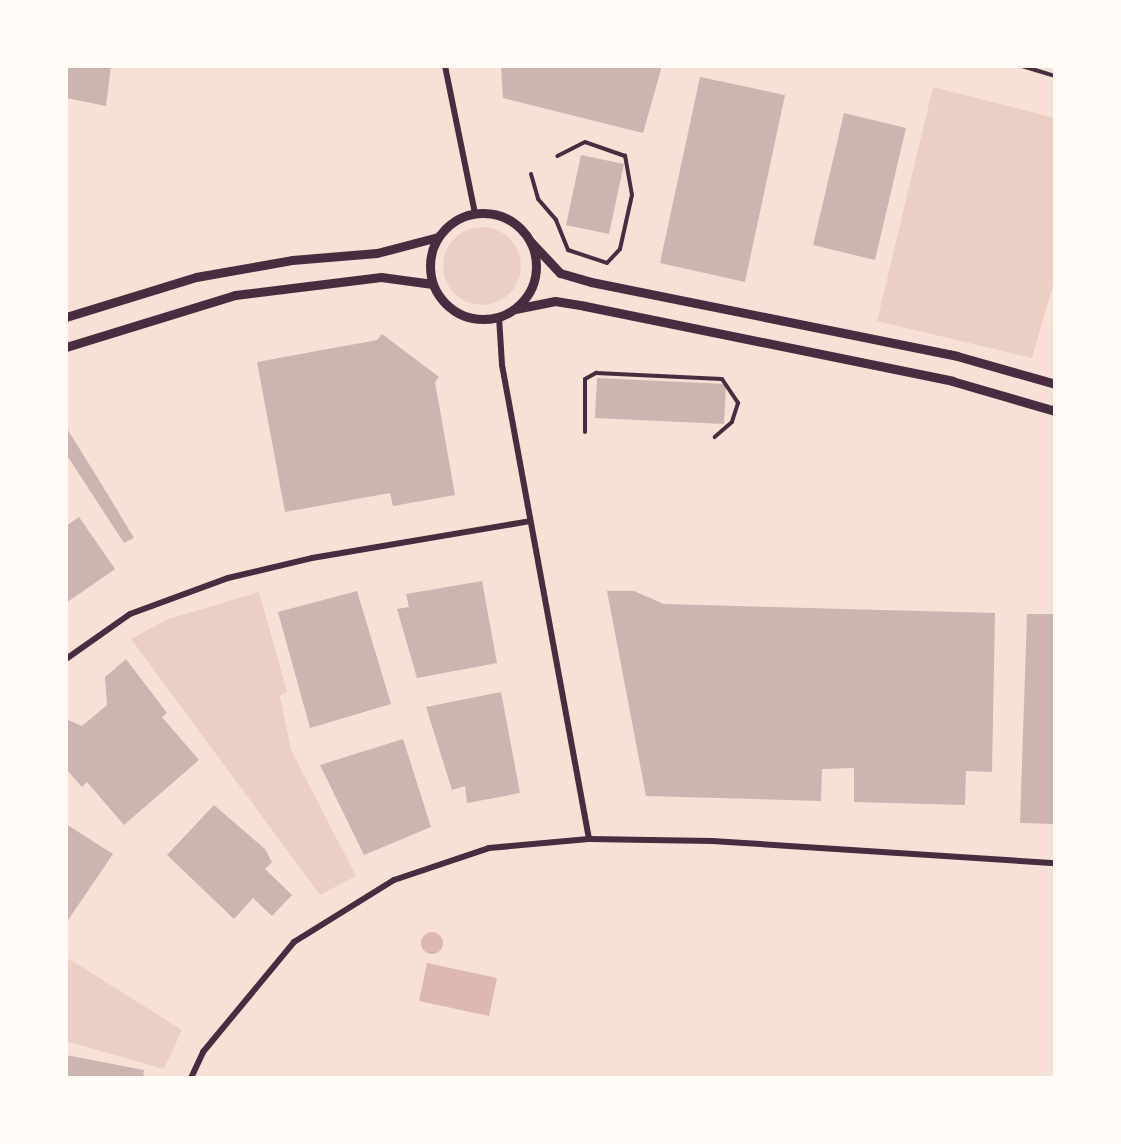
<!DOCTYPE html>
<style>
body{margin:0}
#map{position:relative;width:1121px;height:1144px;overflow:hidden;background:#f7e1d7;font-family:"PT Sans Narrow",sans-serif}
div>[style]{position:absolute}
.green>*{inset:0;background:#ebcfc5}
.round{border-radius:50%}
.water>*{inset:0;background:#dcb8b0}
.building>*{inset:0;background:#ccb4b1}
.service>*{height:4px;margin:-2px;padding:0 2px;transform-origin:2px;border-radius:2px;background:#4a2c40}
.minor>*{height:6px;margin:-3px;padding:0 3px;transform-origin:3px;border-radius:3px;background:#4a2c40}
.tertiary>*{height:9px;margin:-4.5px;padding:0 4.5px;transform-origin:4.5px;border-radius:4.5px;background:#4a2c40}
.tertiary>.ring{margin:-4.5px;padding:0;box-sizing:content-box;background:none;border:9px solid #4a2c40;border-radius:50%}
span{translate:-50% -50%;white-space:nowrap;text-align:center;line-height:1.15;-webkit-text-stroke:6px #fffaf5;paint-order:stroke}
.frame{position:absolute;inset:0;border:68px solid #fffaf5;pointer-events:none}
</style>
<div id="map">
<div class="green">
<i style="clip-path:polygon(933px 87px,1055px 118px,1055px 278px,1032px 358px,877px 321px)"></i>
<i class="round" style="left:443px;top:227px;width:78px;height:78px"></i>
<i style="clip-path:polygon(259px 592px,287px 692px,280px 696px,291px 750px,356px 876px,320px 895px,131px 639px,168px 619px)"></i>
<i style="clip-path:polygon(66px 957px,182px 1030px,164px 1069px,66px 1041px)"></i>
</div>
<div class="water">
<i class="round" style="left:421px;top:932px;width:22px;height:22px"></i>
<i style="clip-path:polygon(427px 963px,497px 978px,489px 1016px,419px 1001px)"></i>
</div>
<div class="building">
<i style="clip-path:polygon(66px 66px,111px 66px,106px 106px,66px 98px)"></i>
<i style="clip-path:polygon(501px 66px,662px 66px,643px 133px,503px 98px)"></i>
<i style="clip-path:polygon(700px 77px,785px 95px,745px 282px,660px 263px)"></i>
<i style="clip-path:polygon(844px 113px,906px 128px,875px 260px,813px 245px)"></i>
<i style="clip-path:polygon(581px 155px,624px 164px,609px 234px,566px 225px)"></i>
<i style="clip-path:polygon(382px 334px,439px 377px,435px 382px,455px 495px,393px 506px,390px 493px,285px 512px,257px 362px,377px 340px)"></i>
<i style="clip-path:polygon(597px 378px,726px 384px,724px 424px,595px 418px)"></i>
<i style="clip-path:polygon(66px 427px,102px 485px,134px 538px,124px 543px,66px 454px)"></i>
<i style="clip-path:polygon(79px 517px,115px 569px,66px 603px,66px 526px)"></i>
<i style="clip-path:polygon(482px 581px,497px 663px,417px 678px,397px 609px,409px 607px,406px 594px)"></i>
<i style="clip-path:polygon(357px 591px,391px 704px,310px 728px,278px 612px)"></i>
<i style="clip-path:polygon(607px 591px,634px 591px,664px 604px,995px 613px,992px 772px,966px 771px,965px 805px,854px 802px,854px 768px,822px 769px,821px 801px,646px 796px)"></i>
<i style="clip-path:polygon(1027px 614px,1055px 614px,1055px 824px,1020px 823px)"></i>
<i style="clip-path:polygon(126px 659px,167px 713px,162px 717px,199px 760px,124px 825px,87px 782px,82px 787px,66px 769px,66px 719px,82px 726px,107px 705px,105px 677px)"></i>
<i style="clip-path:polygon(501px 692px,520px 793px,467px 803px,465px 786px,452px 790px,426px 707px)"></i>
<i style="clip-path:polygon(403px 739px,431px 827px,364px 855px,320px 765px)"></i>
<i style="clip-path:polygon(214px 805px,265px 849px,272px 862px,265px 869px,292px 895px,272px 916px,253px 898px,234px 919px,167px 855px)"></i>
<i style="clip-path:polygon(66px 824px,113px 854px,66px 923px)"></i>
<i style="clip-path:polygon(66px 1055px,144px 1070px,143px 1078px,66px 1078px)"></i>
</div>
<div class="service">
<i style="left:1022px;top:66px;width:34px;rotate:17deg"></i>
<i style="left:531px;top:174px;width:26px;rotate:74deg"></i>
<i style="left:538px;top:199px;width:28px;rotate:49deg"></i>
<i style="left:556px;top:220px;width:32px;rotate:68deg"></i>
<i style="left:568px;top:250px;width:41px;rotate:18.4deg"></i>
<i style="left:607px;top:263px;width:19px;rotate:-47deg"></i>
<i style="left:620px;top:249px;width:55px;rotate:-77.5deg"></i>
<i style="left:632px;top:195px;width:40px;rotate:-100deg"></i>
<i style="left:625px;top:156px;width:42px;rotate:-160.7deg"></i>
<i style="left:585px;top:142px;width:31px;rotate:153deg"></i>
<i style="left:585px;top:432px;width:53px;rotate:-90deg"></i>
<i style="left:585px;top:379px;width:13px;rotate:-29deg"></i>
<i style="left:596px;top:373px;width:126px;rotate:2.7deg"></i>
<i style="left:722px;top:379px;width:29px;rotate:56deg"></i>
<i style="left:738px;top:403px;width:20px;rotate:108deg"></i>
<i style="left:732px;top:422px;width:23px;rotate:139deg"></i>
</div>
<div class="minor">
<i style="left:445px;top:66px;width:151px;rotate:78.5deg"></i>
<i style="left:499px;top:317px;width:48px;rotate:86.4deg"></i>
<i style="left:502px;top:365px;width:482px;rotate:79.6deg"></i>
<i style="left:66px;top:659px;width:78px;rotate:-35.1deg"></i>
<i style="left:130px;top:614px;width:104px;rotate:-20.2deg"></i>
<i style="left:228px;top:578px;width:86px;rotate:-13.4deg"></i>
<i style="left:312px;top:558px;width:221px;rotate:-9.6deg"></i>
<i style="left:191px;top:1078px;width:29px;rotate:-65deg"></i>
<i style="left:203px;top:1052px;width:143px;rotate:-50.4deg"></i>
<i style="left:294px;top:942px;width:118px;rotate:-31.8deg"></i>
<i style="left:394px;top:880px;width:100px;rotate:-18.6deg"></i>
<i style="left:489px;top:848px;width:100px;rotate:-5.1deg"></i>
<i style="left:589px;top:839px;width:123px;rotate:0.9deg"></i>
<i style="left:712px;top:841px;width:344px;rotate:3.7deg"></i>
</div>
<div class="tertiary">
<i class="ring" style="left:430px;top:213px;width:97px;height:97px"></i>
<i style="left:530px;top:241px;width:44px;rotate:46.8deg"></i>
<i style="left:560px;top:273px;width:32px;rotate:16deg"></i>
<i style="left:591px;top:282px;width:373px;rotate:11.4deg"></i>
<i style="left:957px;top:356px;width:102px;rotate:15.9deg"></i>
<i style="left:515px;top:309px;width:41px;rotate:-11.3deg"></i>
<i style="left:555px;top:301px;width:30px;rotate:9deg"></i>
<i style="left:585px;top:306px;width:375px;rotate:11.5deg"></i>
<i style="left:952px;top:381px;width:107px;rotate:16.2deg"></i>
<i style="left:66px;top:317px;width:136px;rotate:-17.1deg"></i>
<i style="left:196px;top:277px;width:97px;rotate:-10deg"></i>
<i style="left:292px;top:260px;width:85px;rotate:-4.7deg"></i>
<i style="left:377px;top:253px;width:63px;rotate:-14.7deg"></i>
<i style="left:66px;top:347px;width:177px;rotate:-17.1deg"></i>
<i style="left:235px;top:295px;width:147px;rotate:-7deg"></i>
<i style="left:381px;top:277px;width:52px;rotate:7.7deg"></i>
</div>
<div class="frame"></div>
</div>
